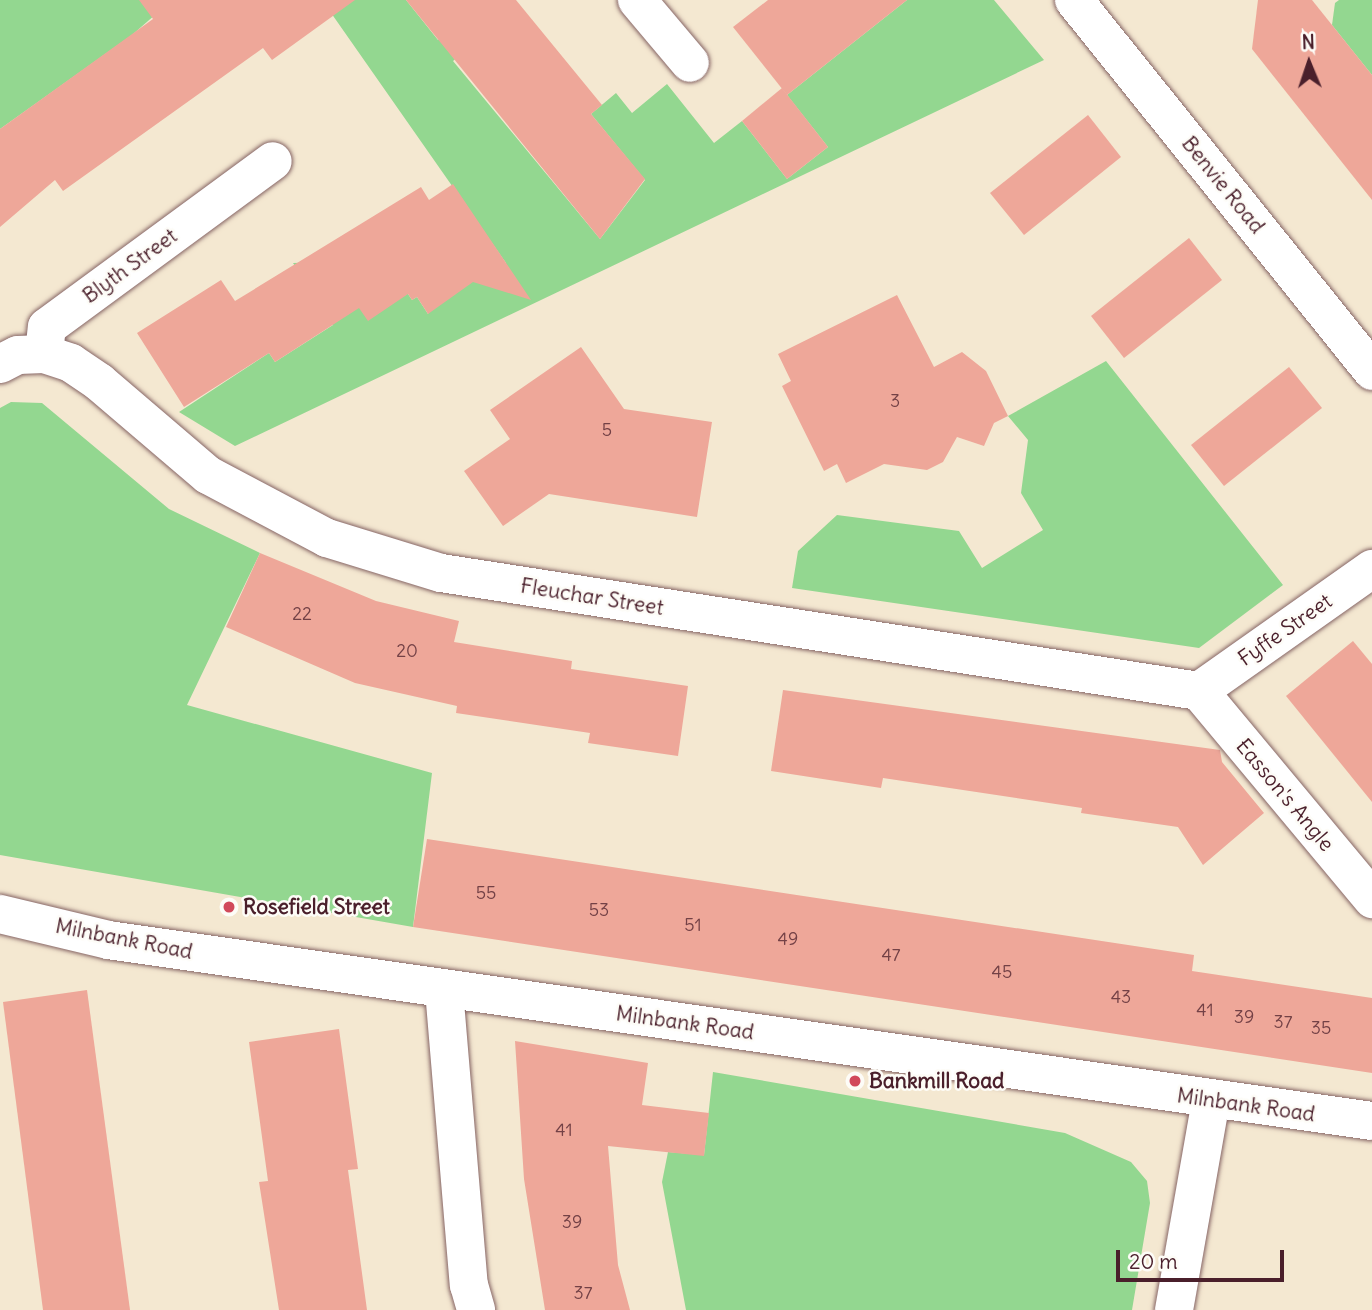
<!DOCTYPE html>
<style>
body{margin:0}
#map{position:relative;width:1372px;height:1310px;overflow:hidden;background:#f4e8d1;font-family:Delius,sans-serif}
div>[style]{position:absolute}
.green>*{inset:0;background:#93d790}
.building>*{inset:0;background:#eea799}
.roads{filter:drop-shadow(0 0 2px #866565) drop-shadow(0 0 2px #866565)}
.minor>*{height:38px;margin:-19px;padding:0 19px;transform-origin:19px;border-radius:19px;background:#fff}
.tertiary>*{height:38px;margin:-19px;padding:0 19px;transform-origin:19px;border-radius:19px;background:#fff}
.dots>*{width:19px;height:19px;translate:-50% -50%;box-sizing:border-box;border:4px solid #fdfcf7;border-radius:50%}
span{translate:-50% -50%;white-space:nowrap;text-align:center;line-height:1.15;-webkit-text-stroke:5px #fdfcf7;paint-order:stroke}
.number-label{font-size:18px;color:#734146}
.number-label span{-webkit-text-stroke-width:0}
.street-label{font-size:21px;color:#4a1f2b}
.poi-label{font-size:21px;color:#4a1f2b;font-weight:700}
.left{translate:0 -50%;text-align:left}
.north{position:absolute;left:1274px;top:28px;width:70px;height:70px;-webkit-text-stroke:5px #fdfcf7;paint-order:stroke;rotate:358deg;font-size:19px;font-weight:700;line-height:28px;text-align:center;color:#4a1f2b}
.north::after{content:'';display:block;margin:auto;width:24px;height:32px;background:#4a1f2b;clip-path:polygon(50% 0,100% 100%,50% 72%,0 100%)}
.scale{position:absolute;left:1116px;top:1250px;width:168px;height:32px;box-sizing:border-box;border:4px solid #4a1f2b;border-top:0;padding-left:9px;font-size:21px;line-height:24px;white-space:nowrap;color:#4a1f2b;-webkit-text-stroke:5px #fdfcf7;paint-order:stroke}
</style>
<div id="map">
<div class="green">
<i style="clip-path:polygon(0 0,172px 0,132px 35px,0 129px)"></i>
<i style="clip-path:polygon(322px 0,406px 0,438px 40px,489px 0,520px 5px,453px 61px,600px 239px,645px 180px,591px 114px,616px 93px,632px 113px,667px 84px,714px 143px,742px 121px,787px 179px,828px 147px,787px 95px,907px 0,994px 0,1044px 60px,235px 446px,179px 412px,269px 353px,275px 362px,333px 325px,293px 263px,328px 262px,408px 294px,412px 300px,417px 297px,428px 314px,437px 284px,505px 277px,506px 263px)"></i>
<i style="clip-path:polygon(1339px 0,1372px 0,1372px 75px,1332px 25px,1335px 3px)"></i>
<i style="clip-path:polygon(1106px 361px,1283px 585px,1199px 648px,792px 588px,798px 551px,837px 515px,959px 531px,982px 568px,1043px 530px,1021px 493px,1028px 440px,1008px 416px)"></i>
<i style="clip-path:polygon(11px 402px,42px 403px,169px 509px,260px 553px,187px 705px,432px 773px,413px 927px,0 855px,0 408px)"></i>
<i style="clip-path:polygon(713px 1072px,1065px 1133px,1131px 1162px,1147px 1181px,1150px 1203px,1132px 1310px,686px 1310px,662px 1182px,668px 1152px,704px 1155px)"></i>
</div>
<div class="building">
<i style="clip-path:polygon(139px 0,355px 0,272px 60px,263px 48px,63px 191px,55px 180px,0 227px,0 129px,153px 19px)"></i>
<i style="clip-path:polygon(406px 0,516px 0,602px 105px,591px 114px,645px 179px,600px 239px)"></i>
<i style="clip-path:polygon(768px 0,907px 0,787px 95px,733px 27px)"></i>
<i style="clip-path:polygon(1258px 0,1312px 0,1372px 75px,1372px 200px,1252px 49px)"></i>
<i style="clip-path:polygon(782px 88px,828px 147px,787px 179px,742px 121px)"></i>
<i style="clip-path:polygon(1088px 115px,1121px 157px,1024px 235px,990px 193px)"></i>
<i style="clip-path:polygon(453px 184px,531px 300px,473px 282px,428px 314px,417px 297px,412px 300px,408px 294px,368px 321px,359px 308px,275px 362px,269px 353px,184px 407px,137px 333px,221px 280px,235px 301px,421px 187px,429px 200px)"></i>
<i style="clip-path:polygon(1189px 238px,1222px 280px,1124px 358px,1091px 316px)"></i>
<i style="clip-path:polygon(897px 295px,934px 367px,962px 352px,986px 371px,1008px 416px,994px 423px,984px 446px,957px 437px,943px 462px,927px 470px,884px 464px,846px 483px,837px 464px,824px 471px,782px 386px,791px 381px,778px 354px)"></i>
<i style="clip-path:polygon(581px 347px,624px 409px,712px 422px,697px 517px,549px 494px,503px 526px,464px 471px,510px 439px,490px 410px)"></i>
<i style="clip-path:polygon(1289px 367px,1322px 408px,1224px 486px,1191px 445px)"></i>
<i style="clip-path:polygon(260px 553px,376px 601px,459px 621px,454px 642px,572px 661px,571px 669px,688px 686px,678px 756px,588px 743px,590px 733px,456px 713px,457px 706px,355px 683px,226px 627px)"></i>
<i style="clip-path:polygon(1353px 641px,1372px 664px,1372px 802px,1286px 696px)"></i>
<i style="clip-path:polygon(783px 690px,1220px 750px,1222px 762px,1264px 813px,1203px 865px,1178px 827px,1081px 813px,1082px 808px,883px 778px,881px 788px,771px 771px)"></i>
<i style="clip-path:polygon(427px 839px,1194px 955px,1192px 971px,1372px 998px,1372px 1073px,413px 927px)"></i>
<i style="clip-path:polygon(87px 990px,130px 1310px,43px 1310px,3px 1002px)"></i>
<i style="clip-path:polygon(339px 1029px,358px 1169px,348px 1170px,367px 1310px,279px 1310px,259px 1182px,268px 1181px,249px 1042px)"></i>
<i style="clip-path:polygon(515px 1041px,648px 1063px,642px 1105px,709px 1113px,704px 1156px,608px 1146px,618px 1265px,630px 1310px,545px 1310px,524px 1179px)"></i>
</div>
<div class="roads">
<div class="minor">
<i style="left:637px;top:0;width:82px;rotate:49.9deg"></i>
<i style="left:1074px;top:0;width:476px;rotate:51.2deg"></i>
<i style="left:44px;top:354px;width:28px;rotate:18deg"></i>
<i style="left:71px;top:363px;width:34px;rotate:34deg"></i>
<i style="left:99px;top:382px;width:143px;rotate:40.5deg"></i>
<i style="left:208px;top:475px;width:135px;rotate:27.9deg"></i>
<i style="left:327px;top:538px;width:119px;rotate:17.1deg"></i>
<i style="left:441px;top:573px;width:767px;rotate:8.85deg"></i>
<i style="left:0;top:364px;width:20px;rotate:-27deg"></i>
<i style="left:18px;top:355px;width:26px;rotate:-2deg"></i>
<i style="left:44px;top:354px;width:27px;rotate:-84deg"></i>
<i style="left:47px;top:327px;width:280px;rotate:-36.3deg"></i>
<i style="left:1199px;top:691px;width:271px;rotate:50.2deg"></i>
<i style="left:1199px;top:691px;width:212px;rotate:-35.2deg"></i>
<i style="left:444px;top:990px;width:296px;rotate:85.2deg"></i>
<i style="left:469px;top:1285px;width:26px;rotate:74deg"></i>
<i style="left:1174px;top:1310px;width:213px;rotate:-80deg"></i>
</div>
<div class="tertiary">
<i style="left:0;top:914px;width:111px;rotate:13.5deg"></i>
<i style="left:108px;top:940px;width:1277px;rotate:8.15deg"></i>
</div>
</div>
<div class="dots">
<i style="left:229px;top:907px;background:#d1495b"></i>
<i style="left:855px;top:1081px;background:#d1495b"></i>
</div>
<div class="number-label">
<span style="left:895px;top:401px">3</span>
<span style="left:607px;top:430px">5</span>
<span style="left:302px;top:614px">22</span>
<span style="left:407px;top:651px">20</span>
<span style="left:486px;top:893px">55</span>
<span style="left:599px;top:910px">53</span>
<span style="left:693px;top:925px">51</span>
<span style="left:788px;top:939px">49</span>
<span style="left:891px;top:955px">47</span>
<span style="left:1002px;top:972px">45</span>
<span style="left:1121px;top:997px">43</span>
<span style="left:1205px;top:1010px">41</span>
<span style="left:1244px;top:1017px">39</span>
<span style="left:1283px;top:1022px">37</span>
<span style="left:1321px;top:1028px">35</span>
<span style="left:564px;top:1130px">41</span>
<span style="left:572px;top:1222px">39</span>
<span style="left:583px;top:1293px">37</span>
</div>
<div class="street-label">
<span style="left:1223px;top:185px;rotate:51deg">Benvie Road</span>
<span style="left:130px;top:266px;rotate:-36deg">Blyth Street</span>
<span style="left:592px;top:597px;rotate:9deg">Fleuchar Street</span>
<span style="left:1285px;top:630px;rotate:-35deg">Fyffe Street</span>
<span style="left:1285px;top:795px;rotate:50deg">Easson's Angle</span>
<span style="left:124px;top:939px;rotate:11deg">Milnbank Road</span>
<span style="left:685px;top:1023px;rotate:8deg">Milnbank Road</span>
<span style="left:1246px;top:1105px;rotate:8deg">Milnbank Road</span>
</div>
<div class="poi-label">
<span class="left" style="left:243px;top:907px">Rosefield Street</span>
<span class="left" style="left:869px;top:1081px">Bankmill Road</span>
</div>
<div class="north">N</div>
<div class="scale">20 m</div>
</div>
